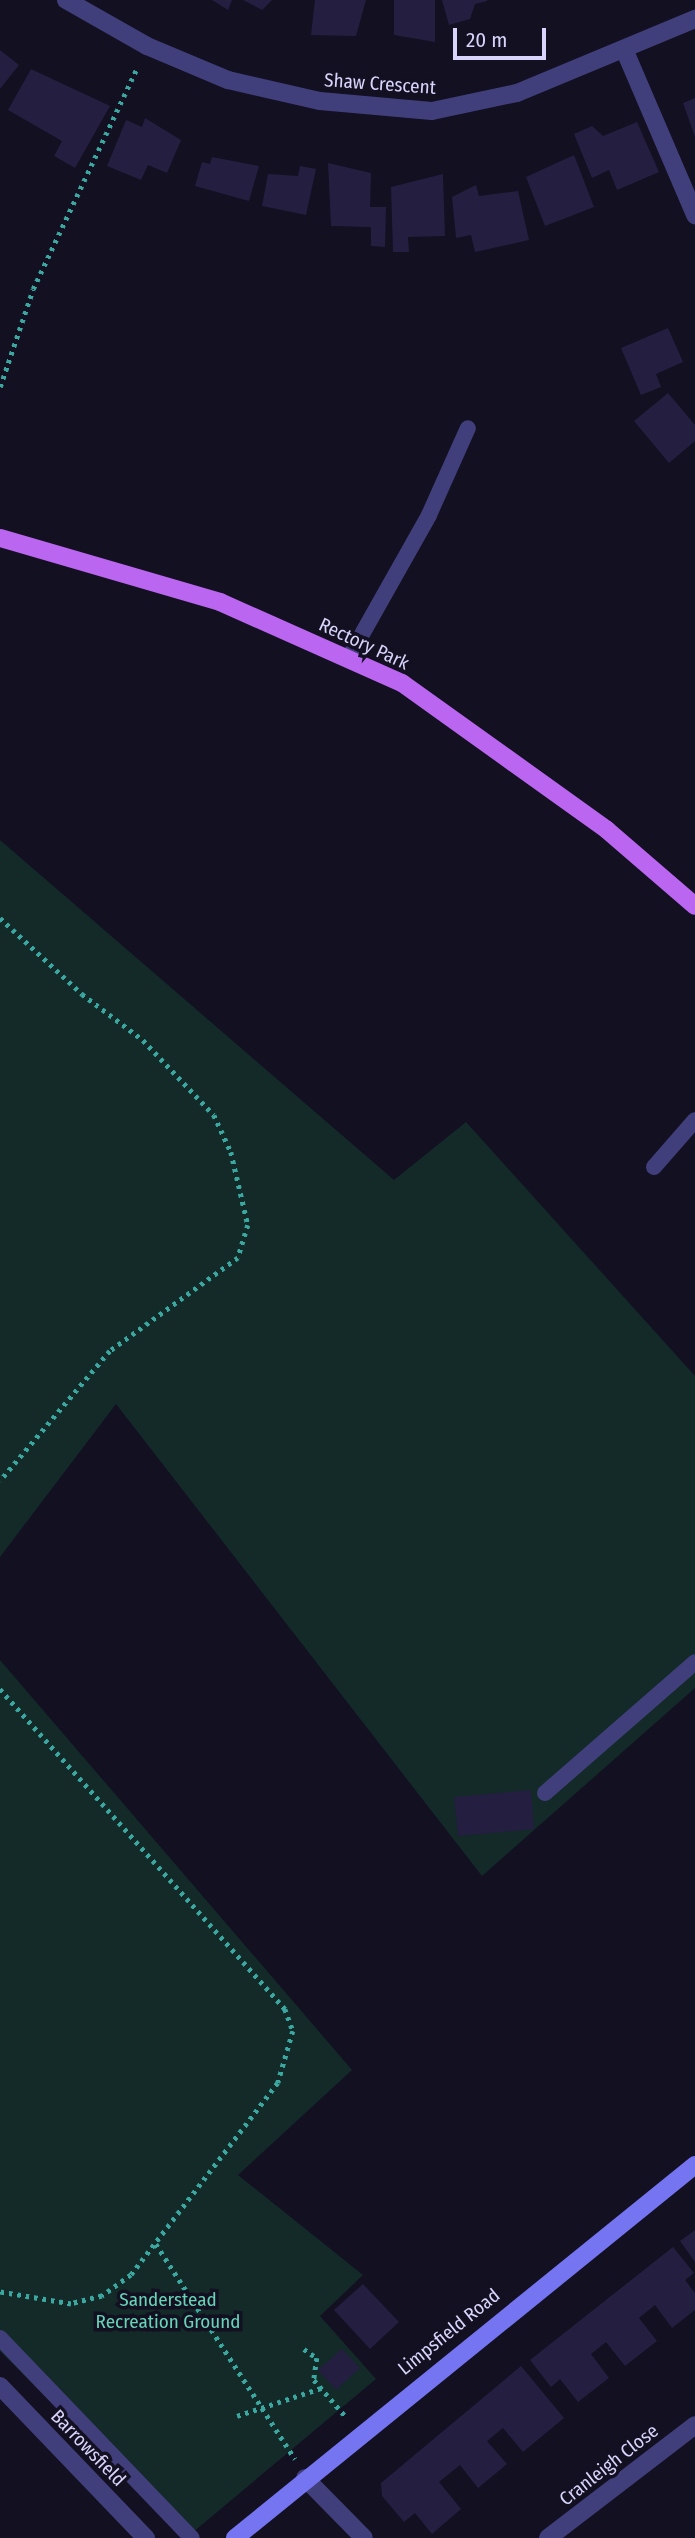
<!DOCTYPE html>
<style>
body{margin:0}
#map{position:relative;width:695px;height:2538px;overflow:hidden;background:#121021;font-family:"Fira Sans Condensed",sans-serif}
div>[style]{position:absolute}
.green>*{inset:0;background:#132a29}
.building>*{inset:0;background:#241e40}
.path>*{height:4.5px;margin-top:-2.25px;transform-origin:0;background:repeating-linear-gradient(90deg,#3aa8a0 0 3.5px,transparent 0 8.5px)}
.service>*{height:16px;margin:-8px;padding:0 8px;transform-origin:8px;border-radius:8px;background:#403f7b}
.minor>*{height:18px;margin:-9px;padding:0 9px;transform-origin:9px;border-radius:9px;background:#403f7b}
.secondary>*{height:18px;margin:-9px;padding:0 9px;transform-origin:9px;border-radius:9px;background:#7574f1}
.primary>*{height:18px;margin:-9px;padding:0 9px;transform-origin:9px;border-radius:9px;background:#ba66f0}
span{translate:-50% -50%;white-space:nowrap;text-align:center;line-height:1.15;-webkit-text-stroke:7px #121021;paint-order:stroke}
.street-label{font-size:19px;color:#d8d4fb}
.park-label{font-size:19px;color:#67d3b7}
.scale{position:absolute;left:453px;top:28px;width:93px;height:32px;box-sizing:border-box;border:4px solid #d8d4fb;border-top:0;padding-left:9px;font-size:21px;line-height:24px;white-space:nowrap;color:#d8d4fb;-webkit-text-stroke:5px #121021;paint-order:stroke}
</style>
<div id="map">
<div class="green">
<i style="clip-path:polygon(0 840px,394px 1180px,466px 1122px,695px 1376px,695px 1688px,482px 1876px,116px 1404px,0 1557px)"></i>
<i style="clip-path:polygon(0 1660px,352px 2070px,238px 2175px,363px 2275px,320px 2316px,376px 2379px,186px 2538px,0 2351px)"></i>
</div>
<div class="building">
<i style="clip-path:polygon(212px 0,232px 0,228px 10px)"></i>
<i style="clip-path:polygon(243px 0,272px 0,262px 10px)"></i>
<i style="clip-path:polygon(315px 0,366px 0,356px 36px,311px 35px)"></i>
<i style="clip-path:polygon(394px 0,435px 0,435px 42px,394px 35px)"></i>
<i style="clip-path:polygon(442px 0,487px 0,487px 1px,475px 4px,470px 19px,449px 25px)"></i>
<i style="clip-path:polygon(0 50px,19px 65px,0 89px)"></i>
<i style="clip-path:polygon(31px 69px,110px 106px,75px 168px,54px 156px,62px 141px,8px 110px)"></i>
<i style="clip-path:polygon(695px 98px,695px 137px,683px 103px)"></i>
<i style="clip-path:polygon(145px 118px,181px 140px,167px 173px,148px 165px,141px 180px,107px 166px,126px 120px,142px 127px)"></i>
<i style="clip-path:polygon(637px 122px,659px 172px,617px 190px,609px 170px,592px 178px,574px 134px,592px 126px,603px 136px)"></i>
<i style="clip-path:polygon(574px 155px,594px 207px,545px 226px,526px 177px)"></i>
<i style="clip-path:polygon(212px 157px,259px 166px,249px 201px,195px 186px,202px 162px,210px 164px)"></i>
<i style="clip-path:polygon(328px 163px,371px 173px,370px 207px,386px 207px,385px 247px,371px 246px,371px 227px,331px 226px)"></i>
<i style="clip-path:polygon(300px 166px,316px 169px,306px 215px,262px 206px,268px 174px,298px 176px)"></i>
<i style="clip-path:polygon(443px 174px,445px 236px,408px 237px,409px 252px,393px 252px,391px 187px)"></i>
<i style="clip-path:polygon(476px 185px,479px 196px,518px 191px,529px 240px,475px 252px,471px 235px,456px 238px,452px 197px)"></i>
<i style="clip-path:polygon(668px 328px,683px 362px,656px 374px,661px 387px,641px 395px,621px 348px)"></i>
<i style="clip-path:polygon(668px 393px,695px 425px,695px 441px,669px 463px,634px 421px)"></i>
<i style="clip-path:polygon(531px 1790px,534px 1829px,458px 1836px,454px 1797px)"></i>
<i style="clip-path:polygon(695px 2230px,695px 2262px,680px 2241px)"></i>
<i style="clip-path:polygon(673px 2247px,694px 2273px,685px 2280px,695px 2293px,695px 2310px,672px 2328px,655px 2305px,639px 2318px,657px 2341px,625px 2366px,606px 2342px,591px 2354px,609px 2378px,578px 2402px,560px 2379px,551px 2387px,530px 2360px)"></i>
<i style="clip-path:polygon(363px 2284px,399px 2322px,370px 2349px,334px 2310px)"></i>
<i style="clip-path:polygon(342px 2349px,360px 2368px,336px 2390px,318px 2370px)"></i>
<i style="clip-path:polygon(521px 2366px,564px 2418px,523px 2452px,503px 2428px,487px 2441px,507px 2464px,478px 2488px,460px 2465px,439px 2482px,461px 2509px,432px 2534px,415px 2513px,404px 2522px,382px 2496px,381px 2483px)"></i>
</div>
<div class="path">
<i style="left:0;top:387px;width:103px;rotate:-71.4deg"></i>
<i style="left:33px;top:289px;width:246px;rotate:-64.8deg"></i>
<i style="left:0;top:918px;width:112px;rotate:42.8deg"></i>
<i style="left:82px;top:994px;width:76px;rotate:37deg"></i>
<i style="left:143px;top:1040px;width:103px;rotate:46.6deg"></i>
<i style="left:214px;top:1115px;width:41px;rotate:65.3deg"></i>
<i style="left:231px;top:1152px;width:75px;rotate:76.9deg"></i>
<i style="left:248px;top:1225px;width:34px;rotate:107deg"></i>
<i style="left:238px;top:1258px;width:158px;rotate:144deg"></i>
<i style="left:110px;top:1351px;width:170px;rotate:130.2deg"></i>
<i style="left:0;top:1689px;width:429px;rotate:48.3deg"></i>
<i style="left:285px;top:2009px;width:23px;rotate:70deg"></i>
<i style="left:293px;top:2031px;width:54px;rotate:106.1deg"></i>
<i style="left:278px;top:2083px;width:242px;rotate:127.4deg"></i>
<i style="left:131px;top:2275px;width:36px;rotate:144deg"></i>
<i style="left:102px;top:2296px;width:32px;rotate:166deg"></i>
<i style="left:71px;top:2304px;width:72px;rotate:-170.4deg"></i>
<i style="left:156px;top:2244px;width:256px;rotate:57.1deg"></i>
<i style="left:304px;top:2349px;width:16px;rotate:35deg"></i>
<i style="left:317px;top:2358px;width:22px;rotate:98deg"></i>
<i style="left:314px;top:2380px;width:49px;rotate:49.1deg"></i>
<i style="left:237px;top:2416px;width:89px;rotate:-18.4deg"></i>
</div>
<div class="service">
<i style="left:348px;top:659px;width:165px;rotate:-60.6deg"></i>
<i style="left:429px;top:515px;width:95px;rotate:-65.9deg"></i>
<i style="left:654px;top:1167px;width:62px;rotate:-48.9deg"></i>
<i style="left:545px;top:1793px;width:199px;rotate:-41.1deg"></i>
<i style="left:0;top:2338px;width:277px;rotate:46.2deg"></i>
</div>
<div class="minor">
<i style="left:66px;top:0;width:93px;rotate:29.6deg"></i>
<i style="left:147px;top:46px;width:88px;rotate:22.8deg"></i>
<i style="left:228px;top:80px;width:94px;rotate:12.9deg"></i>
<i style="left:320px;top:101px;width:112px;rotate:5.1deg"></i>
<i style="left:432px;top:111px;width:87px;rotate:-12deg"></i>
<i style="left:517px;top:93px;width:193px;rotate:-22.6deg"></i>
<i style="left:624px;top:49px;width:181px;rotate:66.8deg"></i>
<i style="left:0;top:2386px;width:211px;rotate:46.2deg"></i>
<i style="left:305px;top:2478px;width:84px;rotate:45.5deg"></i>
<i style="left:548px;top:2538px;width:185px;rotate:-37.5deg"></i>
</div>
<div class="secondary">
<i style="left:235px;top:2538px;width:592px;rotate:-39.04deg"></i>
</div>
<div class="primary">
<i style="left:0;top:538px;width:229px;rotate:16.2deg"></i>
<i style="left:220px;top:602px;width:199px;rotate:24deg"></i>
<i style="left:402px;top:683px;width:252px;rotate:35.6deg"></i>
<i style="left:607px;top:830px;width:116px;rotate:40.8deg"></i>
</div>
<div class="street-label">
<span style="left:380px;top:84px;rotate:4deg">Shaw Crescent</span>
<span style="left:364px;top:644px;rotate:25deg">Rectory Park</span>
<span style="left:449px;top:2332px;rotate:-39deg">Limpsfield Road</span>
<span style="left:88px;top:2448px;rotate:46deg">Barrowsfield</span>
<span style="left:609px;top:2465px;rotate:-38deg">Cranleigh Close</span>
</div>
<div class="park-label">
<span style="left:168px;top:2311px">Sanderstead<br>Recreation Ground</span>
</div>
<div class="scale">20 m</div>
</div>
